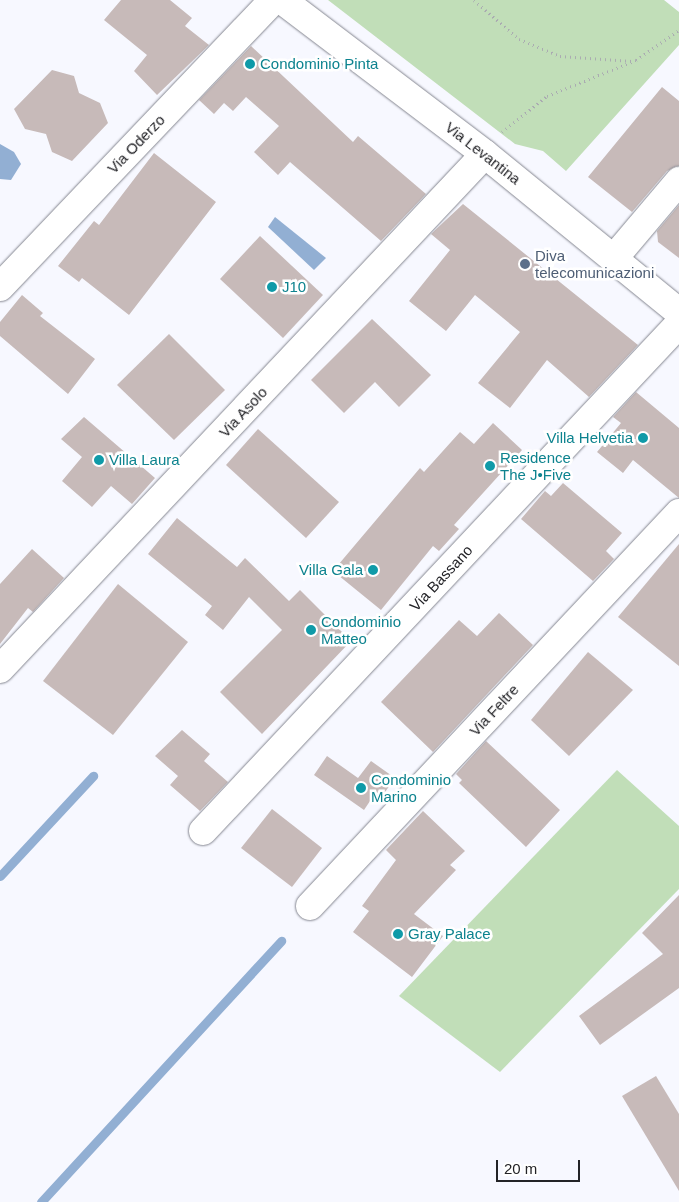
<!DOCTYPE html>
<meta charset="utf-8">
<style>
body{margin:0}
#map{position:relative;width:679px;height:1202px;overflow:hidden;background:#f7f8ff;font-family:Helvetica,sans-serif}
div>[style]{position:absolute}
.green>*{inset:0;background:#c1deb8}
.water>*{inset:0;background:#92afd3}
.stream>*{height:9px;margin:-4.5px;padding:0 4.5px;transform-origin:4.5px;border-radius:4.5px;background:#92afd3}
.building>*{inset:0;background:#c7bab9}
.path>*{height:3px;margin-top:-1.5px;transform-origin:0;background:repeating-linear-gradient(90deg,#aaabb1 0 1px,transparent 0 5px)}
.roads{filter:drop-shadow(0 0 1px #858791) drop-shadow(0 0 1px #858791)}
.street>*{height:28px;margin:-14px;padding:0 14px;transform-origin:14px;border-radius:14px;background:#fff}
.secondary>*{height:28px;margin:-14px;padding:0 14px;transform-origin:14px;border-radius:14px;background:#fff}
.dots>*{width:14px;height:14px;translate:-50% -50%;box-sizing:border-box;border:2px solid #fff;border-radius:50%}
span{translate:-50% -50%;white-space:nowrap;text-align:center;line-height:1.15;-webkit-text-stroke:5px #fff;paint-order:stroke}
.culture-label{font-size:15px;color:#0d838f}
.left{translate:0 -50%;text-align:left}
.right{translate:-100% -50%;text-align:right}
.street-label{font-size:15px;color:#232327}
.service-label{font-size:15px;color:#4e5e75}
.scale{position:absolute;left:496px;top:1160px;width:84px;height:22px;box-sizing:border-box;border:2px solid #232327;border-top:0;padding-left:6px;font-size:15px;line-height:18px;white-space:nowrap;color:#232327;-webkit-text-stroke:4px #fff;paint-order:stroke}
</style>
<div id="map">
<div class="green">
<i style="clip-path:polygon(328px 0,664px 0,679px 12px,679px 45px,566px 171px,543px 151px,515px 144px)"></i>
<i style="clip-path:polygon(617px 770px,679px 826px,679px 889px,500px 1072px,399px 996px)"></i>
</div>
<div class="water">
<i style="clip-path:polygon(0 144px,14px 152px,21px 164px,11px 180px,0 179px)"></i>
<i style="clip-path:polygon(275px 217px,326px 258px,314px 270px,268px 227px)"></i>
</div>
<div class="stream">
<i style="left:0;top:876px;width:137px;rotate:-47.1deg"></i>
<i style="left:41px;top:1202px;width:355px;rotate:-47.4deg"></i>
</div>
<div class="building">
<i style="clip-path:polygon(121px 0,170px 0,192px 18px,185px 26px,209px 45px,157px 95px,134px 71px,147px 55px,104px 20px)"></i>
<i style="clip-path:polygon(251px 46px,353px 142px,358px 136px,426px 194px,381px 241px,290px 162px,278px 175px,254px 152px,279px 126px,246px 97px,233px 111px,224px 103px,214px 114px,199px 100px)"></i>
<i style="clip-path:polygon(52px 70px,74px 76px,79px 93px,100px 103px,108px 123px,72px 161px,52px 152px,46px 134px,25px 129px,14px 109px)"></i>
<i style="clip-path:polygon(662px 87px,679px 101px,679px 166px,667px 171px,632px 212px,588px 177px)"></i>
<i style="clip-path:polygon(154px 153px,216px 202px,129px 315px,82px 278px,79px 282px,58px 266px,94px 221px,99px 225px)"></i>
<i style="clip-path:polygon(463px 204px,638px 345px,589px 397px,547px 360px,510px 408px,478px 383px,520px 332px,475px 295px,446px 331px,409px 301px,450px 250px,431px 234px)"></i>
<i style="clip-path:polygon(679px 205px,679px 258px,658px 242px,657px 231px)"></i>
<i style="clip-path:polygon(260px 236px,323px 295px,283px 338px,220px 279px)"></i>
<i style="clip-path:polygon(22px 295px,43px 313px,40px 316px,95px 359px,68px 394px,0 336px,0 322px)"></i>
<i style="clip-path:polygon(372px 319px,431px 375px,399px 407px,375px 382px,344px 413px,311px 380px)"></i>
<i style="clip-path:polygon(169px 334px,225px 390px,174px 440px,117px 385px)"></i>
<i style="clip-path:polygon(636px 392px,679px 428px,679px 498px,633px 460px,623px 473px,597px 452px,621px 423px,613px 417px)"></i>
<i style="clip-path:polygon(84px 417px,155px 478px,132px 504px,111px 486px,92px 507px,62px 481px,82px 457px,61px 439px)"></i>
<i style="clip-path:polygon(493px 423px,522px 450px,454px 525px,459px 529px,439px 551px,433px 546px,381px 610px,333px 571px,420px 468px,424px 472px,460px 432px,474px 444px)"></i>
<i style="clip-path:polygon(258px 429px,339px 502px,306px 538px,226px 465px)"></i>
<i style="clip-path:polygon(563px 483px,622px 533px,606px 551px,614px 559px,593px 581px,521px 519px,545px 491px,551px 496px)"></i>
<i style="clip-path:polygon(177px 518px,237px 567px,245px 558px,289px 601px,300px 590px,351px 641px,262px 734px,220px 692px,282px 630px,249px 597px,223px 630px,205px 615px,212px 606px,148px 554px)"></i>
<i style="clip-path:polygon(679px 544px,679px 666px,618px 617px)"></i>
<i style="clip-path:polygon(32px 549px,64px 578px,33px 612px,28px 608px,0 644px,0 584px)"></i>
<i style="clip-path:polygon(118px 584px,188px 642px,113px 735px,43px 681px)"></i>
<i style="clip-path:polygon(499px 613px,533px 645px,433px 752px,381px 702px,459px 620px,477px 636px)"></i>
<i style="clip-path:polygon(588px 652px,633px 690px,569px 756px,531px 720px)"></i>
<i style="clip-path:polygon(182px 730px,210px 754px,204px 761px,228px 782px,200px 811px,170px 785px,178px 776px,155px 756px)"></i>
<i style="clip-path:polygon(486px 741px,560px 810px,526px 847px,459px 783px,462px 780px,456px 774px)"></i>
<i style="clip-path:polygon(327px 756px,358px 778px,371px 761px,395px 778px,378px 802px,372px 798px,364px 810px,314px 775px)"></i>
<i style="clip-path:polygon(272px 809px,322px 848px,292px 887px,241px 848px)"></i>
<i style="clip-path:polygon(423px 811px,465px 851px,450px 865px,456px 870px,414px 914px,443px 936px,412px 977px,353px 932px,369px 911px,362px 906px,396px 860px,386px 850px)"></i>
<i style="clip-path:polygon(679px 895px,679px 988px,600px 1045px,579px 1016px,663px 954px,642px 933px)"></i>
<i style="clip-path:polygon(656px 1076px,679px 1114px,679px 1191px,622px 1096px)"></i>
</div>
<div class="path">
<i style="left:474px;top:0;width:60px;rotate:40.9deg"></i>
<i style="left:519px;top:39px;width:44px;rotate:22.5deg"></i>
<i style="left:560px;top:56px;width:72px;rotate:4deg"></i>
<i style="left:502px;top:132px;width:58px;rotate:-38.7deg"></i>
<i style="left:547px;top:96px;width:96px;rotate:-22deg"></i>
<i style="left:636px;top:60px;width:52px;rotate:-34.9deg"></i>
</div>
<div class="roads">
<div class="street">
<i style="left:614px;top:258px;width:101px;rotate:-49.8deg"></i>
<i style="left:0;top:287px;width:396px;rotate:-46.4deg"></i>
<i style="left:0;top:669px;width:707px;rotate:-46.72deg"></i>
<i style="left:203px;top:831px;width:695px;rotate:-46.81deg"></i>
<i style="left:310px;top:906px;width:539px;rotate:-46.8deg"></i>
</div>
<div class="secondary">
<i style="left:282px;top:0;width:255px;rotate:37.2deg"></i>
<i style="left:485px;top:154px;width:250px;rotate:39.2deg"></i>
</div>
</div>
<div class="dots">
<i style="left:250px;top:64px;background:#0f9aa8"></i>
<i style="left:525px;top:264px;background:#5c6f8a"></i>
<i style="left:272px;top:287px;background:#0f9aa8"></i>
<i style="left:643px;top:438px;background:#0f9aa8"></i>
<i style="left:99px;top:460px;background:#0f9aa8"></i>
<i style="left:490px;top:466px;background:#0f9aa8"></i>
<i style="left:373px;top:570px;background:#0f9aa8"></i>
<i style="left:311px;top:630px;background:#0f9aa8"></i>
<i style="left:361px;top:788px;background:#0f9aa8"></i>
<i style="left:398px;top:934px;background:#0f9aa8"></i>
</div>
<div class="culture-label">
<span class="left" style="left:260px;top:64px">Condominio Pinta</span>
<span class="left" style="left:282px;top:287px">J10</span>
<span class="right" style="left:633px;top:438px">Villa Helvetia</span>
<span class="left" style="left:500px;top:466px">Residence<br>The J•Five</span>
<span class="left" style="left:109px;top:460px">Villa Laura</span>
<span class="right" style="left:363px;top:570px">Villa Gala</span>
<span class="left" style="left:321px;top:630px">Condominio<br>Matteo</span>
<span class="left" style="left:371px;top:788px">Condominio<br>Marino</span>
<span class="left" style="left:408px;top:934px">Gray Palace</span>
</div>
<div class="street-label">
<span style="left:136px;top:144px;rotate:-46deg">Via Oderzo</span>
<span style="left:483px;top:153px;rotate:38deg">Via Levantina</span>
<span style="left:243px;top:412px;rotate:-47deg">Via Asolo</span>
<span style="left:441px;top:578px;rotate:-47deg">Via Bassano</span>
<span style="left:494px;top:710px;rotate:-47deg">Via Feltre</span>
</div>
<div class="service-label">
<span class="left" style="left:535px;top:264px">Diva<br>telecomunicazioni</span>
</div>
<div class="scale">20 m</div>
</div>
